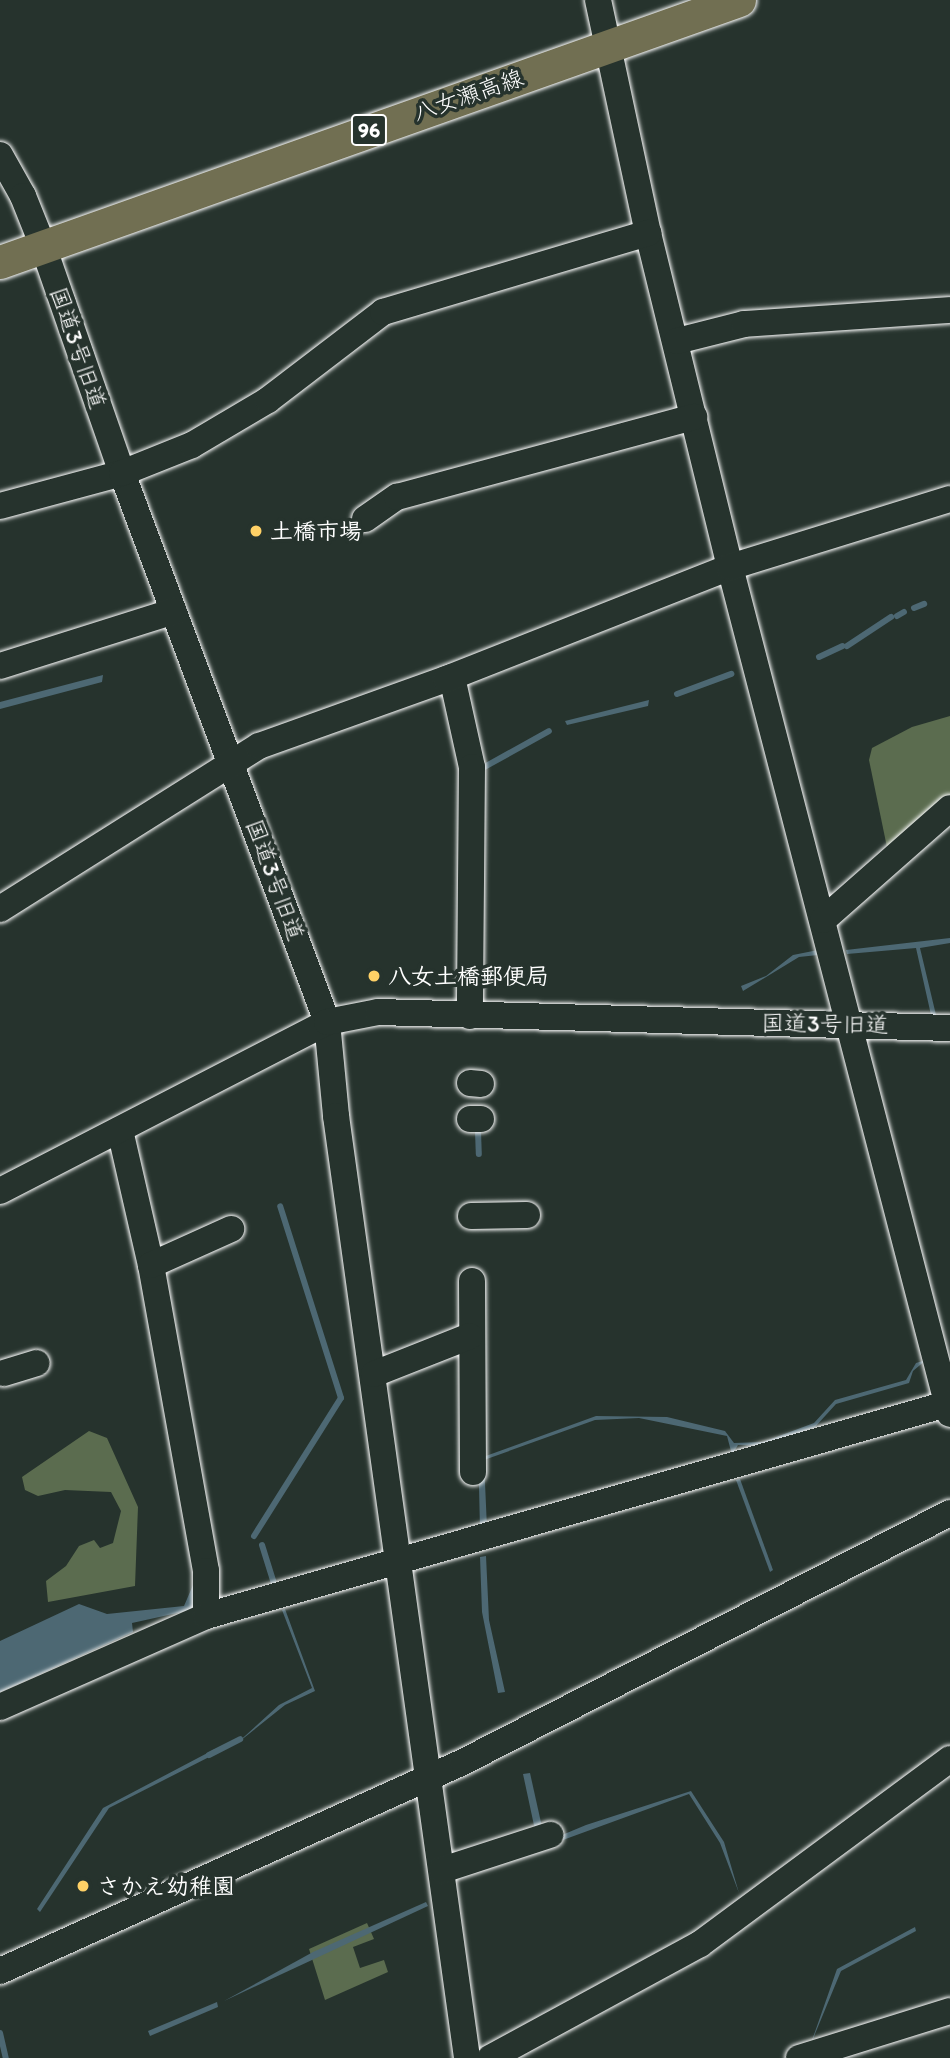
<!DOCTYPE html>
<meta charset="utf-8">
<style>
body{margin:0}
#map{position:relative;width:950px;height:2058px;overflow:hidden;background:#26332d;font-family:Itim,"Klee One",sans-serif}
div>[style]{position:absolute}
.green>*{inset:0;background:#5b6c4f}
.water>*{inset:0;background:#4d6873}
.stream>*{height:6px;margin:-3px;padding:0 3px;transform-origin:3px;border-radius:3px;background:#4d6873}
.roads{filter:drop-shadow(0 0 2px #fff) drop-shadow(0 0 2px #fff)}
.minor>*{height:26px;margin:-13px;padding:0 13px;transform-origin:13px;border-radius:13px;background:#26332d}
.major>*{height:33px;margin:-16.5px;padding:0 16.5px;transform-origin:16.5px;border-radius:16.5px;background:#716f52}
.dots>*{width:19px;height:19px;translate:-50% -50%;box-sizing:border-box;border:4px solid #26332d;border-radius:50%}
span{translate:-50% -50%;white-space:nowrap;text-align:center;line-height:1.15;-webkit-text-stroke:7px #26332d;paint-order:stroke}
.shield-label span{padding:2px 5px;background:#26332d;border:2px solid;border-radius:5px;-webkit-text-stroke-width:0}
.shield-label{font-size:21px;color:#fff;font-weight:700}
.street-label{font-size:23px;color:#fff}
.poi-label{font-size:23px;color:#fff;font-weight:700}
.left{translate:0 -50%;text-align:left}
</style>
<div id="map">
<div class="green">
<i style="clip-path:polygon(950px 716px,950px 800px,889px 857px,869px 760px,872px 748px,912px 727px)"></i>
<i style="clip-path:polygon(89px 1431px,107px 1438px,138px 1507px,135px 1586px,48px 1602px,46px 1581px,66px 1566px,79px 1546px,94px 1540px,100px 1548px,113px 1543px,121px 1511px,111px 1492px,65px 1490px,38px 1496px,25px 1490px,22px 1477px)"></i>
<i style="clip-path:polygon(367px 1923px,374px 1939px,353px 1947px,360px 1968px,384px 1960px,388px 1972px,325px 2000px,309px 1949px)"></i>
</div>
<div class="water">
<i style="clip-path:polygon(103px 675px,102px 682px,0 709px,0 702px)"></i>
<i style="clip-path:polygon(649px 700px,648px 706px,567px 725px,565px 721px)"></i>
<i style="clip-path:polygon(950px 938px,950px 943px,920px 948px,936px 1015px,931px 1015px,916px 948px,847px 954px,846px 950px)"></i>
<i style="clip-path:polygon(818px 950px,818px 955px,799px 957px,743px 991px,741px 986px,766px 976px,793px 955px)"></i>
<i style="clip-path:polygon(476px 1355px,483px 1457px,596px 1416px,667px 1417px,725px 1431px,734px 1443px,763px 1442px,814px 1423px,835px 1400px,906px 1380px,916px 1363px,926px 1360px,913px 1371px,909px 1383px,836px 1404px,815px 1427px,761px 1446px,738px 1445px,732px 1455px,727px 1436px,639px 1418px,595px 1420px,484px 1460px,487px 1528px,480px 1530px)"></i>
<i style="clip-path:polygon(740px 1479px,773px 1570px,770px 1572px,736px 1480px)"></i>
<i style="clip-path:polygon(197px 1551px,196px 1602px,191px 1610px,132px 1623px,133px 1632px,0 1692px,0 1641px,79px 1604px,107px 1614px,184px 1606px,193px 1585px)"></i>
<i style="clip-path:polygon(486px 1556px,489px 1620px,505px 1692px,498px 1693px,482px 1612px,480px 1557px)"></i>
<i style="clip-path:polygon(285px 1609px,315px 1691px,285px 1705px,235px 1745px,279px 1705px,312px 1688px,282px 1610px)"></i>
<i style="clip-path:polygon(215px 1749px,217px 1753px,109px 1808px,40px 1912px,37px 1909px,103px 1808px)"></i>
<i style="clip-path:polygon(530px 1773px,542px 1827px,535px 1830px,523px 1774px)"></i>
<i style="clip-path:polygon(691px 1791px,724px 1842px,739px 1893px,720px 1843px,689px 1794px,459px 1878px,586px 1825px)"></i>
<i style="clip-path:polygon(426px 1902px,428px 1906px,224px 2001px,313px 1952px)"></i>
<i style="clip-path:polygon(915px 1927px,916px 1931px,841px 1971px,810px 2046px,837px 1969px)"></i>
<i style="clip-path:polygon(217px 2002px,218px 2007px,150px 2036px,148px 2031px)"></i>
</div>
<div class="stream">
<i style="left:914px;top:608px;width:11px;rotate:-22deg"></i>
<i style="left:897px;top:616px;width:8px;rotate:-30deg"></i>
<i style="left:847px;top:646px;width:53px;rotate:-33.4deg"></i>
<i style="left:819px;top:657px;width:26px;rotate:-25deg"></i>
<i style="left:677px;top:694px;width:58px;rotate:-20.3deg"></i>
<i style="left:479px;top:770px;width:80px;rotate:-29.1deg"></i>
<i style="left:478px;top:1131px;width:23px;rotate:88deg"></i>
<i style="left:254px;top:1536px;width:163px;rotate:-57.8deg"></i>
<i style="left:341px;top:1398px;width:201px;rotate:-107.6deg"></i>
<i style="left:262px;top:1545px;width:47px;rotate:72.7deg"></i>
<i style="left:209px;top:1755px;width:35px;rotate:-27deg"></i>
<i style="left:0;top:2033px;width:26px;rotate:77deg"></i>
</div>
<div class="roads">
<div class="minor">
<i style="left:598px;top:0;width:238px;rotate:77.9deg"></i>
<i style="left:648px;top:233px;width:344px;rotate:76.2deg"></i>
<i style="left:730px;top:567px;width:875px;rotate:75.44deg"></i>
<i style="left:0;top:155px;width:47px;rotate:60.7deg"></i>
<i style="left:23px;top:196px;width:54px;rotate:68.2deg"></i>
<i style="left:43px;top:246px;width:240px;rotate:70.8deg"></i>
<i style="left:122px;top:473px;width:586px;rotate:69.52deg"></i>
<i style="left:327px;top:1022px;width:94px;rotate:84.5deg"></i>
<i style="left:336px;top:1116px;width:951px;rotate:82.08deg"></i>
<i style="left:677px;top:341px;width:69px;rotate:-14.2deg"></i>
<i style="left:744px;top:324px;width:206px;rotate:-3.9deg"></i>
<i style="left:0;top:506px;width:126px;rotate:-15.1deg"></i>
<i style="left:122px;top:473px;width:75px;rotate:-21.8deg"></i>
<i style="left:192px;top:445px;width:88px;rotate:-30.6deg"></i>
<i style="left:268px;top:400px;width:145px;rotate:-37.4deg"></i>
<i style="left:383px;top:312px;width:277px;rotate:-16.6deg"></i>
<i style="left:365px;top:519px;width:39px;rotate:-35deg"></i>
<i style="left:397px;top:497px;width:308px;rotate:-15.1deg"></i>
<i style="left:0;top:666px;width:182px;rotate:-17.5deg"></i>
<i style="left:452px;top:677px;width:92px;rotate:77.5deg"></i>
<i style="left:472px;top:767px;width:249px;rotate:90.5deg"></i>
<i style="left:0;top:909px;width:306px;rotate:-32.2deg"></i>
<i style="left:259px;top:746px;width:199px;rotate:-19.7deg"></i>
<i style="left:446px;top:679px;width:305px;rotate:-21.5deg"></i>
<i style="left:730px;top:567px;width:230px;rotate:-17.2deg"></i>
<i style="left:823px;top:920px;width:169px;rotate:-41.4deg"></i>
<i style="left:470px;top:1083px;width:11px;rotate:5deg"></i>
<i style="left:470px;top:1119px;width:11px"></i>
<i style="left:120px;top:1130px;width:139px;rotate:77.1deg"></i>
<i style="left:151px;top:1265px;width:311px;rotate:79.8deg"></i>
<i style="left:206px;top:1571px;width:45px;rotate:90deg"></i>
<i style="left:0;top:1191px;width:368px;rotate:-27.3deg"></i>
<i style="left:327px;top:1022px;width:52px;rotate:-11.1deg"></i>
<i style="left:378px;top:1012px;width:572px;rotate:1.6deg"></i>
<i style="left:471px;top:1216px;width:56px;rotate:-1deg"></i>
<i style="left:151px;top:1265px;width:88px;rotate:-24.2deg"></i>
<i style="left:472px;top:1281px;width:191px;rotate:89.7deg"></i>
<i style="left:4px;top:1373px;width:34px;rotate:-17deg"></i>
<i style="left:374px;top:1374px;width:103px;rotate:-21.6deg"></i>
<i style="left:0;top:1707px;width:225px;rotate:-23.8deg"></i>
<i style="left:206px;top:1616px;width:771px;rotate:-15.97deg"></i>
<i style="left:442px;top:1870px;width:114px;rotate:-18deg"></i>
<i style="left:0;top:1971px;width:508px;rotate:-24.29deg"></i>
<i style="left:463px;top:1762px;width:547px;rotate:-27.08deg"></i>
<i style="left:490px;top:2058px;width:239px;rotate:-28.5deg"></i>
<i style="left:700px;top:1944px;width:311px;rotate:-36.5deg"></i>
<i style="left:799px;top:2058px;width:158px;rotate:-17.3deg"></i>
</div>
<div class="major">
<i style="left:0;top:262px;width:784px;rotate:-19.52deg"></i>
</div>
</div>
<div class="dots">
<i style="left:256px;top:531px;background:#ffd166"></i>
<i style="left:374px;top:976px;background:#ffd166"></i>
<i style="left:83px;top:1886px;background:#ffd166"></i>
</div>
<div class="shield-label">
<span style="left:369px;top:130px">96</span>
</div>
<div class="street-label">
<span style="left:468px;top:95px;rotate:-19deg">八女瀬高線</span>
<span style="left:78px;top:348px;rotate:71deg">国道3号旧道</span>
<span style="left:275px;top:880px;rotate:70deg">国道3号旧道</span>
<span style="left:825px;top:1024px;rotate:1deg">国道3号旧道</span>
</div>
<div class="poi-label">
<span class="left" style="left:270px;top:531px">土橋市場</span>
<span class="left" style="left:388px;top:976px">八女土橋郵便局</span>
<span class="left" style="left:97px;top:1886px">さかえ幼稚園</span>
</div>
</div>
